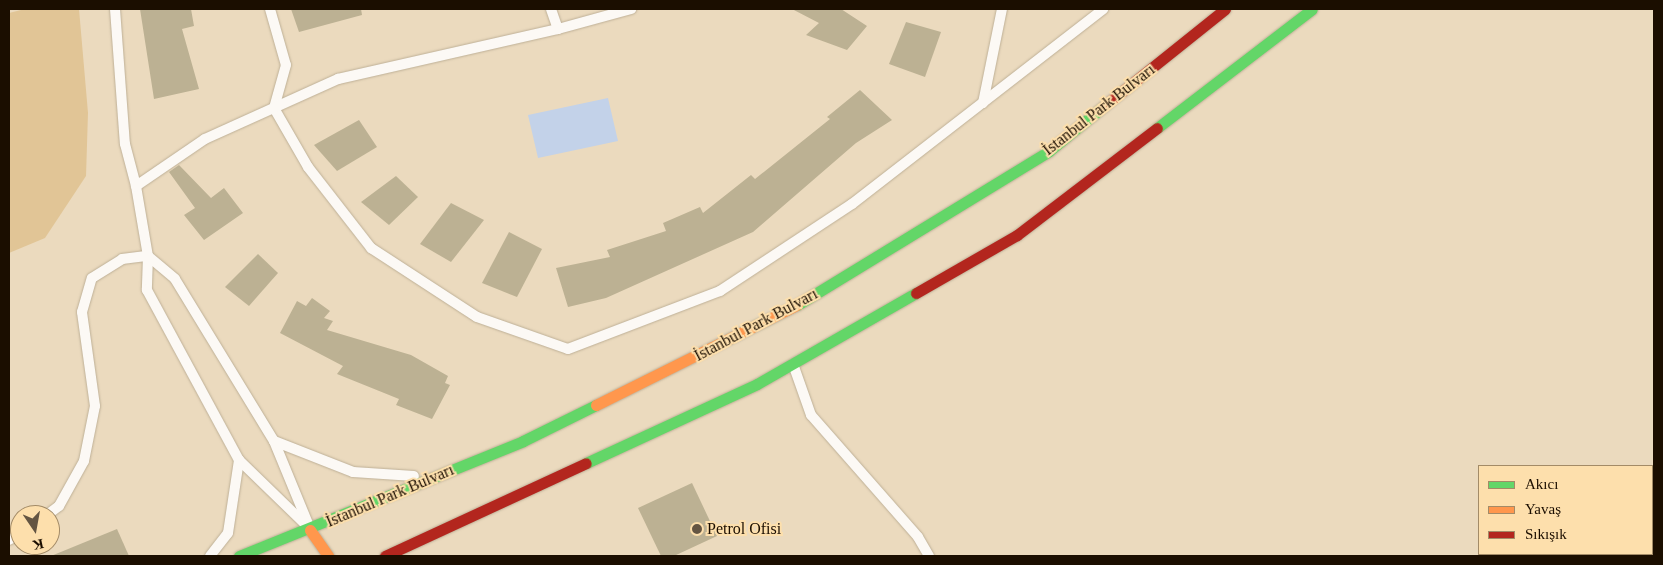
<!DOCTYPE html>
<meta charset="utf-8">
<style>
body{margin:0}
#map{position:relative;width:1663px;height:565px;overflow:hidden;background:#ebdabe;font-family:"Times New Roman",serif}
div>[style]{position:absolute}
.green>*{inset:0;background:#e1c596}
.water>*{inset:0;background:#c3d2e9}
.building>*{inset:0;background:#bcb193}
.roads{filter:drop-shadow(0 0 1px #beb097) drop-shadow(0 0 1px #beb097)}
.lane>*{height:10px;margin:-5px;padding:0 5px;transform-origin:5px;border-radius:5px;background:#fcf9f5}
.fast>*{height:11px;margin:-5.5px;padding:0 5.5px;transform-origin:5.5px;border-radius:5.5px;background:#63d668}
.slow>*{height:11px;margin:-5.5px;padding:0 5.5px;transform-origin:5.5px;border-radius:5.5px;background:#ff974d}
.jam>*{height:11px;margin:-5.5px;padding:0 5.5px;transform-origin:5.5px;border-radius:5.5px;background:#b3261e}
.dots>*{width:14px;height:14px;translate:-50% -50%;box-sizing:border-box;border:2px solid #fddfac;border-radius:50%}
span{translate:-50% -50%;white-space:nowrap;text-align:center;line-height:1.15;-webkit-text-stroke:4px #fddfac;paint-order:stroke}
.street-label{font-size:16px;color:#1b0e00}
.poi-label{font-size:16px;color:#1b0e00}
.left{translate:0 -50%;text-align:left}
.frame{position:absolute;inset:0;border:10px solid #1b0e00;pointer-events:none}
.legend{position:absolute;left:1478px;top:465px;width:175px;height:90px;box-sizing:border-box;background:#fddfac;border:1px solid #a38b67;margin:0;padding:6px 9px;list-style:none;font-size:15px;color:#1b0e00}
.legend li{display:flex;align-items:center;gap:10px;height:25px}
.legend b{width:25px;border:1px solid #a38b67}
.north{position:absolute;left:10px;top:505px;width:50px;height:50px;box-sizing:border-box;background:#fddfac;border:1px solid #a38b67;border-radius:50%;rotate:168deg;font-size:14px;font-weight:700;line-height:20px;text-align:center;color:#1b0e00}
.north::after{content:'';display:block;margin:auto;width:18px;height:22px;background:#645542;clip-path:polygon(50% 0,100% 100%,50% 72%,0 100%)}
</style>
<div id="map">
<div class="green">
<i style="clip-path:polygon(25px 9px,79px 9px,88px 113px,86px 176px,45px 238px,9px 253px,9px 13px)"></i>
</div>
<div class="water">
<i style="clip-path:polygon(608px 98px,618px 141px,538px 158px,528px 115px)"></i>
</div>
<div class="building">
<i style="clip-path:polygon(140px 9px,191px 9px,194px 26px,182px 29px,199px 89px,154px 99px)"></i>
<i style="clip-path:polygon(291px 9px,361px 9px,362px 15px,299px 32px)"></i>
<i style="clip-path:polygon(792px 9px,841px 9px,867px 26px,847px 50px,806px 35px,819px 23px)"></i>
<i style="clip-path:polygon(906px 22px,941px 32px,925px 77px,889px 64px)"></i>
<i style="clip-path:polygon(860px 90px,892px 120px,856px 143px,753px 232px,606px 298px,568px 307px,556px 268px,610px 257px,607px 250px,666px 231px,663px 223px,700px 207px,703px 213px,751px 175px,755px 179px,830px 119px,827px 117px)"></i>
<i style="clip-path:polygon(359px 120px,377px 147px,337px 171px,314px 145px)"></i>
<i style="clip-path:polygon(179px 165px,211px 198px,224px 188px,243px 213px,204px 240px,184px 215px,195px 208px,169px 172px)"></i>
<i style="clip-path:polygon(396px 176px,418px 197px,389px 225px,361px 202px)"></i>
<i style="clip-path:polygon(451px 203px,484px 220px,451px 262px,420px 244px)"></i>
<i style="clip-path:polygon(509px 232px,542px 249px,517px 297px,482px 283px)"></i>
<i style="clip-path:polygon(258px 254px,278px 273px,249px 306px,225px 287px)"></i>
<i style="clip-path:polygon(312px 298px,330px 311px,324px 318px,333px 321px,327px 330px,411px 355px,448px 376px,445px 383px,450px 385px,432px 419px,396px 405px,399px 399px,337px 374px,343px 366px,280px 333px,297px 301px,306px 306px)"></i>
<i style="clip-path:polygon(692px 483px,717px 536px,674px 556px,661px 556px,638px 508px)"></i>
<i style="clip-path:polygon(117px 529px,129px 556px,51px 556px)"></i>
</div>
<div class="roads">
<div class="lane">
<i style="left:115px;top:9px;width:135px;rotate:85.8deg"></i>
<i style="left:125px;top:144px;width:43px;rotate:75.3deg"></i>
<i style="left:136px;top:186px;width:71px;rotate:80.3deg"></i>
<i style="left:148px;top:256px;width:34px;rotate:92deg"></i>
<i style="left:147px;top:290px;width:193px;rotate:61.6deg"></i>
<i style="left:239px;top:460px;width:93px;rotate:44.1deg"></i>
<i style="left:270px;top:9px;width:58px;rotate:74.1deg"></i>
<i style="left:286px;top:65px;width:45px;rotate:105.6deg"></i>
<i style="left:274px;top:108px;width:68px;rotate:60deg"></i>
<i style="left:308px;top:167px;width:103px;rotate:52.1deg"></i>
<i style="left:371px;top:248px;width:126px;rotate:33.1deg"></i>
<i style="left:477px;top:317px;width:96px;rotate:19.4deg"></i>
<i style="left:568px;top:349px;width:163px;rotate:-20.9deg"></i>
<i style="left:720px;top:291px;width:158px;rotate:-33.4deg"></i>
<i style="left:852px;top:204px;width:318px;rotate:-37.8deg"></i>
<i style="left:551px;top:9px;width:21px;rotate:71deg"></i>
<i style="left:983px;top:103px;width:96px;rotate:-78.6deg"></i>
<i style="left:136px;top:186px;width:83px;rotate:-34.3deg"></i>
<i style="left:205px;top:139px;width:146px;rotate:-24.3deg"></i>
<i style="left:338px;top:79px;width:226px;rotate:-12.8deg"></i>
<i style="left:558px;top:29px;width:76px;rotate:-15.3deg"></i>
<i style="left:793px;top:364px;width:54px;rotate:70.6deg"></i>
<i style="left:811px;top:415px;width:162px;rotate:48.7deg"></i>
<i style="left:918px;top:537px;width:22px;rotate:60deg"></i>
<i style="left:274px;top:441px;width:85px;rotate:21.4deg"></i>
<i style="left:353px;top:472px;width:61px;rotate:3.8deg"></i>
<i style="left:47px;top:515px;width:15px;rotate:-37deg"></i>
<i style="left:59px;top:506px;width:51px;rotate:-60.9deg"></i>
<i style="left:84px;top:461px;width:56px;rotate:-78.7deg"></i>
<i style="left:95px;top:406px;width:95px;rotate:-97.9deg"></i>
<i style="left:82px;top:312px;width:35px;rotate:-74deg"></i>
<i style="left:92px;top:278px;width:36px;rotate:-32deg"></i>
<i style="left:122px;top:259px;width:26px;rotate:-7deg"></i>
<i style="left:148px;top:256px;width:35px;rotate:40deg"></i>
<i style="left:175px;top:279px;width:190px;rotate:58.6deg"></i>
<i style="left:274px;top:441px;width:92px;rotate:67.6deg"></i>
<i style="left:9px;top:540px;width:13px;rotate:-29deg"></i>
<i style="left:210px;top:556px;width:29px;rotate:-52deg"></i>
<i style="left:228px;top:533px;width:74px;rotate:-81.4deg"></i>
<i style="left:1583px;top:556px;width:3px;rotate:-45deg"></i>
</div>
<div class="fast">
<i style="left:1157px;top:128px;width:195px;rotate:-37.5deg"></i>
<i style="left:797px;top:305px;width:295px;rotate:-31.4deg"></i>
<i style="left:1049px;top:151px;width:71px;rotate:-39.3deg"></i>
<i style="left:586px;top:463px;width:188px;rotate:-24.8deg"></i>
<i style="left:757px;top:384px;width:183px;rotate:-29.8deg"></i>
<i style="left:239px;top:556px;width:306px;rotate:-22deg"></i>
<i style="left:523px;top:441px;width:81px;rotate:-26.3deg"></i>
</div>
<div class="slow">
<i style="left:596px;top:405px;width:225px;rotate:-26.5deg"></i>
<i style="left:310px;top:530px;width:32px;rotate:55deg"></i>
</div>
<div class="jam">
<i style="left:1104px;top:106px;width:155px;rotate:-38.7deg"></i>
<i style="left:916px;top:293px;width:116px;rotate:-29.9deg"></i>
<i style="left:1017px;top:235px;width:176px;rotate:-37.4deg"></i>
<i style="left:385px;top:556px;width:221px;rotate:-24.8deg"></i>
</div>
</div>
<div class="dots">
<i style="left:697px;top:529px;background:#645542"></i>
</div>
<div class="street-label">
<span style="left:1099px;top:110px;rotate:-38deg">İstanbul Park Bulvarı</span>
<span style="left:756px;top:325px;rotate:-28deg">İstanbul Park Bulvarı</span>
<span style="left:390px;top:496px;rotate:-23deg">İstanbul Park Bulvarı</span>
</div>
<div class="poi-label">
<span class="left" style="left:707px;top:529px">Petrol Ofisi</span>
</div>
<div class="frame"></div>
<ul class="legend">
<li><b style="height:6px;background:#63d668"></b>Akıcı</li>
<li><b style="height:6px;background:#ff974d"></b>Yavaş</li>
<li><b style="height:6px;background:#b3261e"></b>Sıkışık</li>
</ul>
<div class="north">K</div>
</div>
